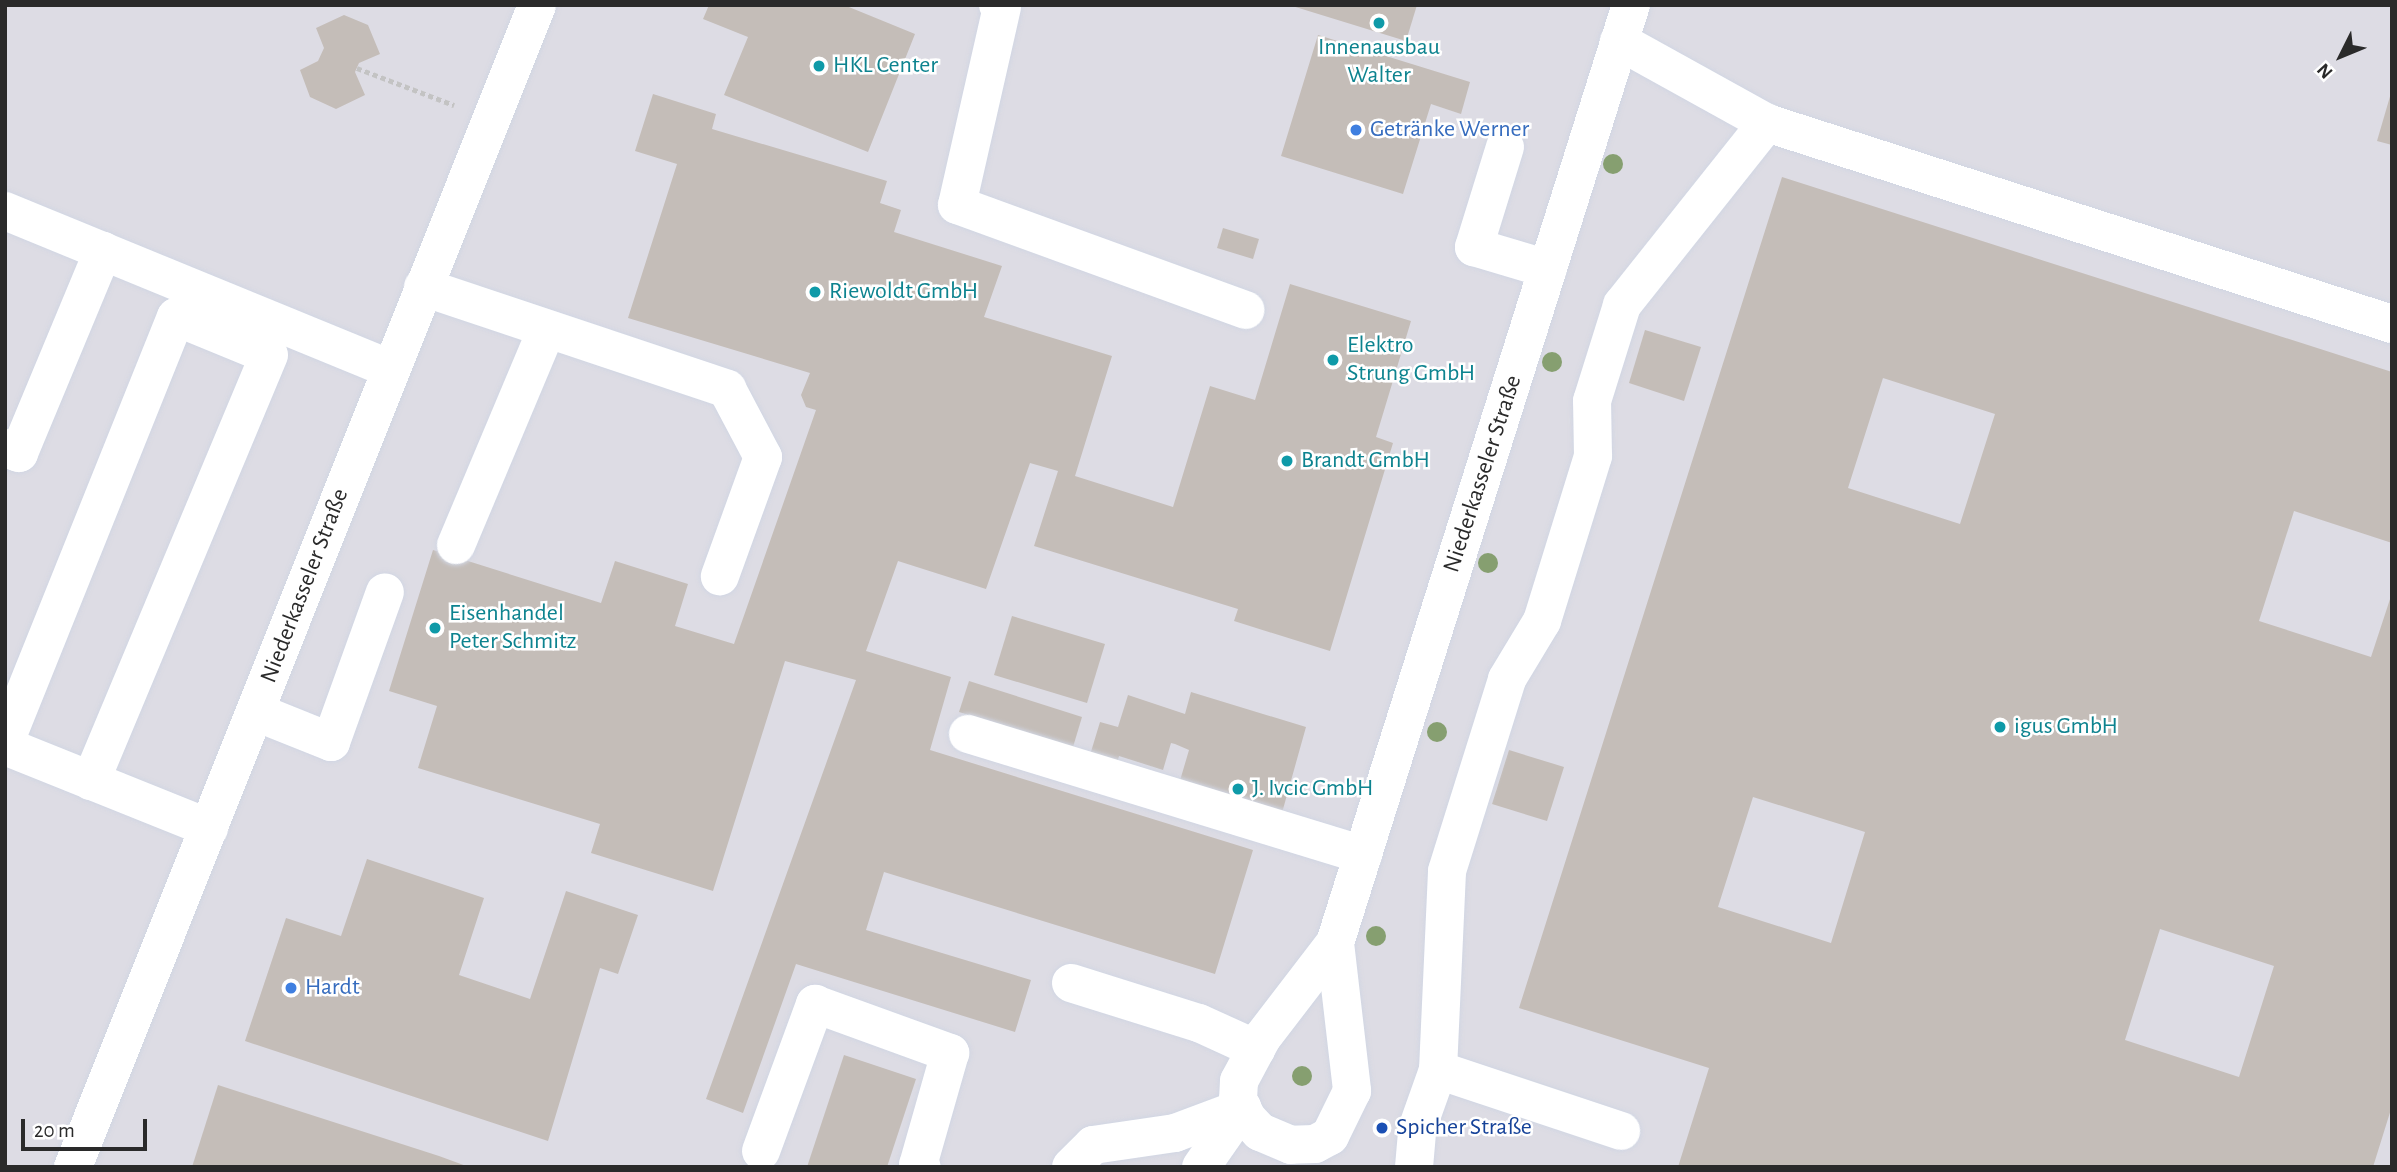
<!DOCTYPE html>
<meta charset="utf-8">
<style>
body{margin:0}
#map{position:relative;width:2397px;height:1172px;overflow:hidden;background:#ece3db;font-family:"Alegreya Sans",sans-serif}
div>[style]{position:absolute}
.industrial>*{inset:0;background:#dddce4}
.building>*{inset:0;background:#c4bdb8}
.path>*{height:4.5px;margin-top:-2.25px;transform-origin:0;background:repeating-linear-gradient(90deg,#c3c3c3 0 5px,transparent 0 8.5px)}
.roads{filter:drop-shadow(0 0 2px #d1d6e3) drop-shadow(0 0 2px #d1d6e3)}
.minor>*{height:38px;margin:-19px;padding:0 19px;transform-origin:19px;border-radius:19px;background:#fff}
.trees>*{width:20px;height:20px;margin:-10px;border-radius:50%;background:#869f70}
.dots>*{width:19px;height:19px;translate:-50% -50%;box-sizing:border-box;border:4px solid #fff;border-radius:50%}
span{translate:-50% -50%;white-space:nowrap;text-align:center;line-height:1.15;-webkit-text-stroke:5px #fff;paint-order:stroke}
.culture-label{font-size:24px;color:#0d838f}
.left{translate:0 -50%;text-align:left}
.shop-label{font-size:24px;color:#366cbe}
.street-label{font-size:24px;color:#2a2a2a}
.transit-label{font-size:24px;color:#164399}
.frame{position:absolute;inset:0;border:7px solid #2a2a2a;pointer-events:none}
.north{position:absolute;left:2306px;top:21px;width:70px;height:70px;-webkit-text-stroke:5px #fff;paint-order:stroke;rotate:227deg;font-size:19px;font-weight:700;line-height:28px;text-align:center;color:#2a2a2a}
.north::after{content:'';display:block;margin:auto;width:24px;height:32px;background:#2a2a2a;clip-path:polygon(50% 0,100% 100%,50% 72%,0 100%)}
.scale{position:absolute;left:21px;top:1119px;width:126px;height:32px;box-sizing:border-box;border:4px solid #2a2a2a;border-top:0;padding-left:9px;font-size:21px;line-height:24px;white-space:nowrap;color:#2a2a2a;-webkit-text-stroke:5px #fff;paint-order:stroke}
</style>
<div id="map">
<div class="industrial">
<i style="clip-path:polygon(5px 5px,2392px 5px,2392px 1167px,5px 1167px)"></i>
</div>
<div class="building">
<i style="clip-path:polygon(709px 5px,844px 5px,915px 34px,868px 152px,724px 95px,748px 37px,703px 19px)"></i>
<i style="clip-path:polygon(1289px 5px,1417px 5px,1406px 41px)"></i>
<i style="clip-path:polygon(344px 15px,368px 25px,380px 54px,359px 63px,355px 72px,365px 95px,336px 109px,310px 97px,300px 70px,318px 61px,324px 48px,316px 28px)"></i>
<i style="clip-path:polygon(1318px 35px,1470px 82px,1461px 114px,1431px 104px,1403px 194px,1281px 156px)"></i>
<i style="clip-path:polygon(2391px 93px,2392px 93px,2392px 145px,2377px 141px)"></i>
<i style="clip-path:polygon(653px 94px,716px 114px,712px 129px,887px 181px,880px 203px,901px 210px,894px 232px,1002px 266px,984px 317px,1112px 356px,1075px 476px,1173px 507px,1210px 386px,1255px 400px,1290px 284px,1411px 321px,1376px 437px,1393px 443px,1330px 651px,1234px 621px,1238px 609px,1034px 546px,1058px 471px,1030px 463px,986px 589px,898px 561px,866px 651px,951px 677px,930px 750px,1253px 850px,1215px 974px,884px 872px,866px 930px,1031px 980px,1015px 1032px,796px 964px,743px 1113px,706px 1099px,856px 680px,785px 661px,713px 891px,591px 853px,600px 824px,418px 768px,437px 706px,389px 691px,433px 550px,601px 603px,615px 561px,688px 584px,675px 626px,734px 644px,816px 410px,806px 407px,801px 395px,810px 373px,628px 318px,677px 164px,635px 151px)"></i>
<i style="clip-path:polygon(evenodd,1782px 177px,2392px 372px,2392px 543px,2294px 511px,2259px 621px,2371px 657px,2392px 593px,2392px 1106px,2373px 1167px,1678px 1167px,1709px 1068px,1519px 1008px,1782px 177px,1883px 378px,1995px 414px,1960px 524px,1848px 488px,1883px 378px,1782px 177px,1753px 797px,1865px 832px,1831px 943px,1718px 907px,1753px 797px,1782px 177px,2160px 929px,2274px 966px,2239px 1077px,2125px 1040px,2160px 929px)"></i>
<i style="clip-path:polygon(1223px 228px,1259px 239px,1253px 259px,1217px 248px)"></i>
<i style="clip-path:polygon(1645px 330px,1701px 347px,1684px 401px,1629px 383px)"></i>
<i style="clip-path:polygon(1012px 616px,1105px 644px,1087px 703px,994px 675px)"></i>
<i style="clip-path:polygon(969px 681px,1082px 717px,1073px 747px,959px 712px)"></i>
<i style="clip-path:polygon(1191px 692px,1306px 727px,1280px 820px,1179px 784px,1189px 750px,1175px 744px,1171px 743px,1163px 770px,1119px 756px,1117px 763px,1090px 755px,1100px 722px,1118px 727px,1128px 695px,1185px 714px)"></i>
<i style="clip-path:polygon(1509px 750px,1564px 767px,1547px 821px,1492px 804px)"></i>
<i style="clip-path:polygon(367px 859px,484px 898px,459px 975px,530px 999px,566px 891px,638px 915px,618px 974px,600px 968px,548px 1141px,245px 1041px,286px 918px,341px 936px)"></i>
<i style="clip-path:polygon(844px 1055px,916px 1079px,887px 1167px,807px 1167px)"></i>
<i style="clip-path:polygon(218px 1085px,439px 1156px,469px 1167px,192px 1167px)"></i>
</div>
<div class="path">
<i style="left:357px;top:68px;width:104px;rotate:20.9deg"></i>
</div>
<div class="roads">
<div class="minor">
<i style="left:998px;top:5px;width:4px;rotate:27deg"></i>
<i style="left:1002px;top:7px;width:203px;rotate:102.8deg"></i>
<i style="left:957px;top:205px;width:307px;rotate:20deg"></i>
<i style="left:1619px;top:41px;width:169px;rotate:29deg"></i>
<i style="left:1767px;top:123px;width:657px;rotate:17.83deg"></i>
<i style="left:1505px;top:147px;width:105px;rotate:107.2deg"></i>
<i style="left:1474px;top:247px;width:77px;rotate:16.6deg"></i>
<i style="left:5px;top:211px;width:417px;rotate:22.3deg"></i>
<i style="left:423px;top:287px;width:321px;rotate:18.5deg"></i>
<i style="left:727px;top:389px;width:77px;rotate:62.1deg"></i>
<i style="left:763px;top:457px;width:127px;rotate:109.9deg"></i>
<i style="left:5px;top:448px;width:15px;rotate:20deg"></i>
<i style="left:19px;top:453px;width:219px;rotate:-67.4deg"></i>
<i style="left:456px;top:545px;width:234px;rotate:-67.2deg"></i>
<i style="left:256px;top:712px;width:81px;rotate:21.8deg"></i>
<i style="left:331px;top:742px;width:159px;rotate:-70.2deg"></i>
<i style="left:968px;top:734px;width:413px;rotate:17deg"></i>
<i style="left:5px;top:742px;width:458px;rotate:-68.1deg"></i>
<i style="left:176px;top:317px;width:100px;rotate:22.2deg"></i>
<i style="left:269px;top:355px;width:462px;rotate:112.7deg"></i>
<i style="left:5px;top:746px;width:220px;rotate:21.9deg"></i>
<i style="left:1335px;top:943px;width:149px;rotate:83.4deg"></i>
<i style="left:1352px;top:1091px;width:50px;rotate:116.1deg"></i>
<i style="left:1330px;top:1136px;width:17px;rotate:152deg"></i>
<i style="left:1315px;top:1144px;width:24px;rotate:178deg"></i>
<i style="left:1291px;top:1145px;width:34px;rotate:-157deg"></i>
<i style="left:1260px;top:1132px;width:19px;rotate:-133deg"></i>
<i style="left:1247px;top:1118px;width:20px;rotate:-117deg"></i>
<i style="left:1238px;top:1100px;width:19px;rotate:-87deg"></i>
<i style="left:1239px;top:1081px;width:49px;rotate:-61.9deg"></i>
<i style="left:1262px;top:1038px;width:120px;rotate:-52.5deg"></i>
<i style="left:1335px;top:943px;width:984px;rotate:-72.49deg"></i>
<i style="left:1071px;top:983px;width:134px;rotate:17.4deg"></i>
<i style="left:1199px;top:1023px;width:63px;rotate:24.5deg"></i>
<i style="left:1438px;top:1070px;width:199px;rotate:-87.4deg"></i>
<i style="left:1447px;top:871px;width:201px;rotate:-72.6deg"></i>
<i style="left:1507px;top:679px;width:68px;rotate:-58.9deg"></i>
<i style="left:1542px;top:621px;width:173px;rotate:-72.8deg"></i>
<i style="left:1593px;top:456px;width:55px;rotate:-91deg"></i>
<i style="left:1592px;top:401px;width:101px;rotate:-72.6deg"></i>
<i style="left:1622px;top:305px;width:233px;rotate:-51.5deg"></i>
<i style="left:761px;top:1151px;width:157px;rotate:-69.8deg"></i>
<i style="left:815px;top:1004px;width:144px;rotate:19.9deg"></i>
<i style="left:950px;top:1053px;width:116px;rotate:105.9deg"></i>
<i style="left:918px;top:1165px;width:4px;rotate:27deg"></i>
<i style="left:73px;top:1167px;width:1251px;rotate:-68.23deg"></i>
<i style="left:1071px;top:1167px;width:31px;rotate:-45deg"></i>
<i style="left:1093px;top:1145px;width:83px;rotate:-8.3deg"></i>
<i style="left:1175px;top:1133px;width:72px;rotate:-20.5deg"></i>
<i style="left:1201px;top:1167px;width:72px;rotate:-55.2deg"></i>
<i style="left:1414px;top:1167px;width:38px;rotate:-85deg"></i>
<i style="left:1417px;top:1129px;width:63px;rotate:-70.4deg"></i>
<i style="left:1438px;top:1070px;width:193px;rotate:18.4deg"></i>
</div>
</div>
<div class="trees">
<i style="left:1613px;top:164px"></i>
<i style="left:1552px;top:362px"></i>
<i style="left:1488px;top:563px"></i>
<i style="left:1437px;top:732px"></i>
<i style="left:1376px;top:936px"></i>
<i style="left:1302px;top:1076px"></i>
</div>
<div class="dots">
<i style="left:1379px;top:23px;background:#0f9aa8"></i>
<i style="left:819px;top:66px;background:#0f9aa8"></i>
<i style="left:1356px;top:130px;background:#3f7fe0"></i>
<i style="left:815px;top:292px;background:#0f9aa8"></i>
<i style="left:1333px;top:360px;background:#0f9aa8"></i>
<i style="left:1287px;top:461px;background:#0f9aa8"></i>
<i style="left:435px;top:628px;background:#0f9aa8"></i>
<i style="left:2000px;top:727px;background:#0f9aa8"></i>
<i style="left:1238px;top:789px;background:#0f9aa8"></i>
<i style="left:291px;top:988px;background:#3f7fe0"></i>
<i style="left:1382px;top:1128px;background:#1a4fb4"></i>
</div>
<div class="culture-label">
<span style="left:1379px;top:62px">Innenausbau<br>Walter</span>
<span class="left" style="left:833px;top:66px">HKL Center</span>
<span class="left" style="left:829px;top:292px">Riewoldt GmbH</span>
<span class="left" style="left:1347px;top:360px">Elektro<br>Strung GmbH</span>
<span class="left" style="left:1301px;top:461px">Brandt GmbH</span>
<span class="left" style="left:449px;top:628px">Eisenhandel<br>Peter Schmitz</span>
<span class="left" style="left:2014px;top:727px">igus GmbH</span>
<span class="left" style="left:1252px;top:789px">J. Ivcic GmbH</span>
</div>
<div class="shop-label">
<span class="left" style="left:1370px;top:130px">Getränke Werner</span>
<span class="left" style="left:305px;top:988px">Hardt</span>
</div>
<div class="street-label">
<span style="left:1483px;top:474px;rotate:-72deg">Niederkasseler Straße</span>
<span style="left:305px;top:586px;rotate:-69deg">Niederkasseler Straße</span>
</div>
<div class="transit-label">
<span class="left" style="left:1396px;top:1128px">Spicher Straße</span>
</div>
<div class="frame"></div>
<div class="north">N</div>
<div class="scale">20 m</div>
</div>
